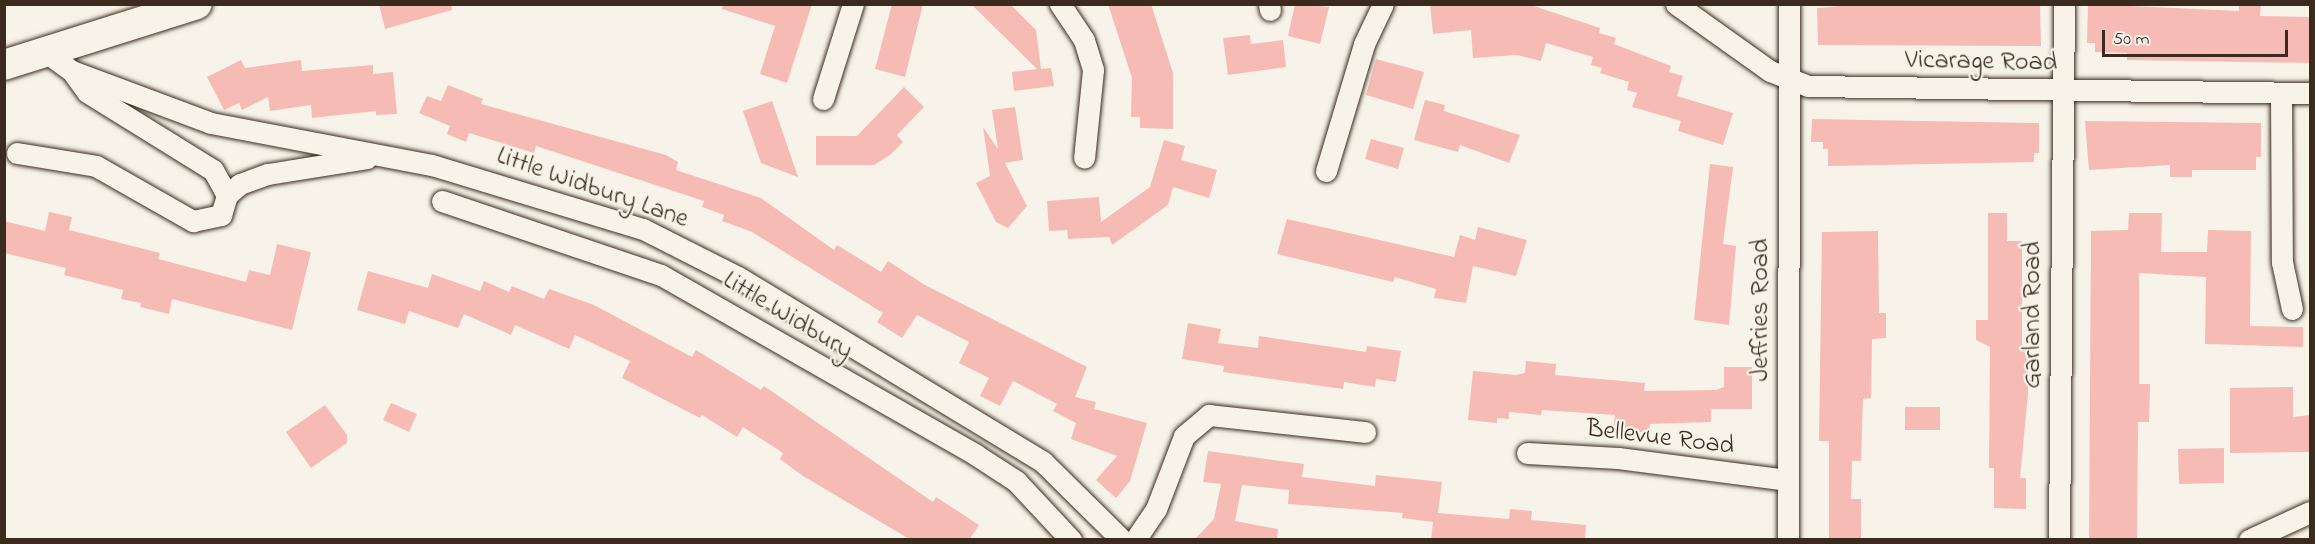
<!DOCTYPE html>
<style>
body{margin:0}
#map{position:relative;width:2315px;height:544px;overflow:hidden;background:#f7f3e8;font-family:"Indie Flower",sans-serif}
div>[style]{position:absolute}
.building>*{inset:0;background:#f7bbb6}
.roads{filter:drop-shadow(0 0 2px #3b2a1e) drop-shadow(0 0 2px #3b2a1e)}
.minor>*{height:21px;margin:-10.5px;padding:0 10.5px;transform-origin:10.5px;border-radius:10.5px;background:#f7f3e8}
.secondary>*{height:30px;margin:-15px;padding:0 15px;transform-origin:15px;border-radius:15px;background:#f7f3e8}
span{translate:-50% -50%;white-space:nowrap;text-align:center;line-height:1.15;-webkit-text-stroke:4.5px #f7f3e8;paint-order:stroke}
.street-label{font-size:26px;color:#3b2a1e}
.frame{position:absolute;inset:0;border:6px solid #3b2a1e;pointer-events:none}
.scale{position:absolute;left:2102px;top:30px;width:186px;height:27px;box-sizing:border-box;border:3px solid #3b2a1e;border-top:0;padding-left:8px;font-size:18px;line-height:21px;white-space:nowrap;color:#3b2a1e;-webkit-text-stroke:4px #f7f3e8;paint-order:stroke}
</style>
<div id="map">
<div class="building">
<i style="clip-path:polygon(379px 4px,451px 4px,452px 10px,385px 29px)"></i>
<i style="clip-path:polygon(723px 4px,812px 4px,787px 83px,760px 74px,775px 26px,722px 9px)"></i>
<i style="clip-path:polygon(892px 4px,923px 4px,905px 77px,875px 69px)"></i>
<i style="clip-path:polygon(971px 4px,1010px 4px,1036px 30px,1041px 69px,1051px 68px,1054px 86px,1014px 91px,1012px 72px,1037px 69px)"></i>
<i style="clip-path:polygon(1108px 4px,1151px 4px,1173px 73px,1173px 129px,1140px 128px,1140px 117px,1131px 117px,1132px 78px)"></i>
<i style="clip-path:polygon(1295px 4px,1329px 7px,1320px 44px,1288px 36px)"></i>
<i style="clip-path:polygon(1430px 4px,1528px 4px,1600px 28px,1599px 33px,1616px 38px,1614px 44px,1671px 66px,1669px 72px,1683px 76px,1677px 96px,1733px 113px,1723px 145px,1678px 131px,1681px 121px,1632px 107px,1637px 93px,1627px 90px,1629px 82px,1600px 73px,1602px 68px,1591px 65px,1593px 57px,1546px 43px,1541px 61px,1517px 55px,1473px 58px,1471px 30px,1433px 34px)"></i>
<i style="clip-path:polygon(1864px 4px,2040px 4px,2041px 46px,1818px 45px,1817px 8px)"></i>
<i style="clip-path:polygon(2088px 4px,2239px 11px,2239px 4px,2261px 4px,2260px 16px,2310px 17px,2310px 63px,2127px 60px,2127px 53px,2095px 52px,2095px 43px,2087px 43px)"></i>
<i style="clip-path:polygon(1250px 35px,1251px 44px,1283px 40px,1286px 67px,1228px 75px,1223px 38px)"></i>
<i style="clip-path:polygon(1376px 59px,1424px 72px,1413px 109px,1366px 95px)"></i>
<i style="clip-path:polygon(241px 60px,245px 68px,301px 60px,302px 71px,373px 65px,373px 74px,393px 72px,397px 114px,376px 115px,376px 111px,312px 118px,311px 105px,270px 111px,268px 97px,242px 110px,239px 103px,224px 110px,207px 77px)"></i>
<i style="clip-path:polygon(448px 85px,483px 99px,481px 104px,666px 155px,678px 162px,676px 170px,761px 198px,834px 250px,837px 245px,881px 272px,888px 261px,925px 285px,1087px 367px,1075px 397px,1096px 402px,1094px 409px,1147px 423px,1130px 481px,1116px 498px,1096px 480px,1117px 456px,1071px 439px,1076px 423px,1053px 411px,1057px 404px,1013px 381px,1000px 406px,980px 396px,989px 378px,959px 363px,969px 342px,917px 315px,902px 338px,877px 322px,883px 313px,752px 232px,722px 221px,724px 215px,702px 207px,704px 201px,536px 146px,534px 153px,469px 133px,466px 142px,447px 134px,450px 126px,419px 113px,427px 96px,441px 101px)"></i>
<i style="clip-path:polygon(904px 87px,924px 107px,897px 135px,903px 142px,890px 155px,874px 165px,816px 165px,816px 136px,857px 136px)"></i>
<i style="clip-path:polygon(1425px 100px,1445px 105px,1444px 111px,1520px 135px,1509px 163px,1460px 145px,1458px 152px,1414px 140px)"></i>
<i style="clip-path:polygon(772px 101px,798px 177px,761px 163px,743px 111px)"></i>
<i style="clip-path:polygon(1015px 107px,1023px 160px,1005px 163px,1027px 206px,1008px 228px,996px 222px,976px 183px,990px 176px,983px 127px,998px 149px,992px 110px)"></i>
<i style="clip-path:polygon(1812px 119px,2039px 123px,2039px 153px,2034px 153px,2034px 162px,1828px 166px,1828px 149px,1823px 149px,1823px 142px,1811px 142px)"></i>
<i style="clip-path:polygon(2085px 121px,2261px 123px,2261px 157px,2256px 157px,2256px 170px,2192px 170px,2192px 177px,2170px 177px,2170px 165px,2089px 170px)"></i>
<i style="clip-path:polygon(1371px 139px,1404px 148px,1398px 169px,1365px 159px)"></i>
<i style="clip-path:polygon(1164px 140px,1185px 146px,1181px 160px,1217px 170px,1209px 198px,1173px 187px,1168px 205px,1112px 245px,1109px 237px,1068px 239px,1067px 230px,1049px 231px,1047px 201px,1099px 197px,1101px 222px,1150px 187px)"></i>
<i style="clip-path:polygon(1710px 164px,1733px 167px,1723px 244px,1736px 246px,1729px 325px,1694px 320px)"></i>
<i style="clip-path:polygon(49px 212px,72px 217px,69px 230px,160px 253px,158px 259px,246px 282px,249px 270px,270px 275px,277px 244px,311px 252px,292px 330px,172px 299px,169px 314px,140px 307px,141px 303px,121px 299px,123px 290px,64px 275px,66px 268px,4px 253px,4px 221px,45px 231px)"></i>
<i style="clip-path:polygon(1988px 213px,2007px 213px,2007px 241px,2022px 241px,2022px 350px,2028px 350px,2028px 394px,2020px 478px,2026px 478px,2026px 509px,1994px 508px,1994px 468px,1989px 468px,1990px 347px,1976px 340px,1976px 320px,1988px 320px)"></i>
<i style="clip-path:polygon(2129px 213px,2162px 213px,2161px 252px,2207px 252px,2208px 230px,2251px 231px,2250px 326px,2303px 327px,2303px 347px,2205px 344px,2206px 277px,2139px 273px,2139px 384px,2150px 384px,2149px 422px,2138px 422px,2137px 540px,2089px 540px,2091px 231px,2128px 230px)"></i>
<i style="clip-path:polygon(1287px 219px,1454px 257px,1460px 235px,1475px 240px,1478px 227px,1527px 240px,1516px 276px,1473px 266px,1466px 303px,1434px 298px,1436px 289px,1395px 277px,1393px 282px,1277px 254px)"></i>
<i style="clip-path:polygon(1878px 231px,1879px 313px,1886px 313px,1886px 338px,1872px 339px,1871px 398px,1863px 399px,1861px 461px,1852px 461px,1851px 499px,1861px 499px,1861px 540px,1829px 540px,1829px 441px,1819px 441px,1822px 232px)"></i>
<i style="clip-path:polygon(368px 271px,428px 288px,432px 274px,480px 291px,484px 281px,509px 292px,512px 286px,544px 299px,549px 289px,594px 305px,692px 357px,696px 350px,761px 390px,764px 386px,933px 502px,936px 497px,979px 525px,969px 540px,911px 540px,803px 476px,780px 459px,783px 453px,743px 427px,737px 437px,702px 415px,700px 418px,622px 378px,630px 361px,575px 335px,569px 349px,515px 325px,511px 335px,464px 314px,458px 328px,409px 311px,405px 324px,357px 310px)"></i>
<i style="clip-path:polygon(1188px 323px,1221px 329px,1218px 343px,1258px 348px,1259px 336px,1366px 352px,1367px 346px,1401px 351px,1396px 382px,1376px 379px,1375px 387px,1344px 382px,1343px 389px,1223px 372px,1224px 366px,1182px 359px)"></i>
<i style="clip-path:polygon(1526px 361px,1556px 364px,1555px 375px,1645px 383px,1644px 391px,1716px 390px,1724px 387px,1724px 367px,1752px 367px,1752px 409px,1711px 409px,1711px 422px,1650px 424px,1649px 433px,1613px 429px,1615px 415px,1542px 410px,1541px 415px,1509px 412px,1509px 419px,1497px 418px,1497px 423px,1468px 420px,1473px 371px,1516px 375px,1525px 373px)"></i>
<i style="clip-path:polygon(2293px 387px,2293px 417px,2310px 415px,2310px 452px,2230px 453px,2230px 388px)"></i>
<i style="clip-path:polygon(391px 403px,417px 414px,409px 432px,383px 420px)"></i>
<i style="clip-path:polygon(325px 405px,347px 435px,347px 443px,311px 468px,286px 432px)"></i>
<i style="clip-path:polygon(1905px 407px,1940px 407px,1940px 430px,1905px 430px)"></i>
<i style="clip-path:polygon(2224px 448px,2224px 483px,2179px 484px,2178px 449px)"></i>
<i style="clip-path:polygon(1208px 451px,1304px 464px,1302px 477px,1375px 486px,1376px 475px,1442px 482px,1438px 513px,1509px 519px,1510px 509px,1532px 511px,1531px 520px,1586px 525px,1585px 540px,1431px 540px,1433px 522px,1402px 518px,1403px 513px,1288px 504px,1289px 490px,1242px 485px,1235px 521px,1278px 529px,1277px 540px,1194px 540px,1214px 519px,1221px 484px,1203px 482px)"></i>
</div>
<div class="roads">
<div class="minor">
<i style="left:1060px;top:4px;width:43px;rotate:56.3deg"></i>
<i style="left:1084px;top:40px;width:31px;rotate:73deg"></i>
<i style="left:1093px;top:70px;width:88px;rotate:95.8deg"></i>
<i style="left:1269px;top:4px;width:6px;rotate:81deg"></i>
<i style="left:1676px;top:4px;width:115px;rotate:35.5deg"></i>
<i style="left:1770px;top:71px;width:41px;rotate:21.5deg"></i>
<i style="left:1808px;top:86px;width:502px;rotate:0.8deg"></i>
<i style="left:47px;top:53px;width:31px;rotate:36deg"></i>
<i style="left:72px;top:71px;width:148px;rotate:20.5deg"></i>
<i style="left:211px;top:123px;width:225px;rotate:10.8deg"></i>
<i style="left:432px;top:165px;width:220px;rotate:16.9deg"></i>
<i style="left:643px;top:229px;width:106px;rotate:26.8deg"></i>
<i style="left:738px;top:277px;width:357px;rotate:31.2deg"></i>
<i style="left:1043px;top:462px;width:111px;rotate:44.6deg"></i>
<i style="left:74px;top:74px;width:22px;rotate:54deg"></i>
<i style="left:87px;top:92px;width:148px;rotate:31.8deg"></i>
<i style="left:213px;top:170px;width:29px;rotate:61deg"></i>
<i style="left:227px;top:195px;width:17px;rotate:-40deg"></i>
<i style="left:240px;top:184px;width:30px;rotate:-20deg"></i>
<i style="left:268px;top:174px;width:100px;rotate:-9.2deg"></i>
<i style="left:2281px;top:93px;width:169px;rotate:89.7deg"></i>
<i style="left:2282px;top:262px;width:48px;rotate:78deg"></i>
<i style="left:823px;top:99px;width:100px;rotate:-72.5deg"></i>
<i style="left:17px;top:153px;width:80px;rotate:9.3deg"></i>
<i style="left:96px;top:166px;width:112px;rotate:29.6deg"></i>
<i style="left:193px;top:221px;width:29px;rotate:-12deg"></i>
<i style="left:221px;top:215px;width:21px;rotate:-73deg"></i>
<i style="left:1326px;top:171px;width:133px;rotate:-73.3deg"></i>
<i style="left:1364px;top:44px;width:44px;rotate:-64.6deg"></i>
<i style="left:442px;top:201px;width:231px;rotate:18.7deg"></i>
<i style="left:661px;top:275px;width:363px;rotate:29.7deg"></i>
<i style="left:976px;top:455px;width:48px;rotate:33deg"></i>
<i style="left:1016px;top:481px;width:81px;rotate:47deg"></i>
<i style="left:1527px;top:453px;width:91px;rotate:3.1deg"></i>
<i style="left:1618px;top:458px;width:170px;rotate:7.4deg"></i>
<i style="left:1135px;top:540px;width:37px;rotate:-56deg"></i>
<i style="left:1156px;top:509px;width:78px;rotate:-69deg"></i>
<i style="left:1184px;top:436px;width:33px;rotate:-40deg"></i>
<i style="left:1209px;top:415px;width:157px;rotate:6.2deg"></i>
<i style="left:1788px;top:540px;width:536px;rotate:-89.89deg"></i>
<i style="left:2059px;top:540px;width:536px;rotate:-89.47deg"></i>
<i style="left:2249px;top:540px;width:67px;rotate:-24.7deg"></i>
</div>
<div class="secondary">
<i style="left:4px;top:65px;width:202px;rotate:-17.5deg"></i>
</div>
</div>
<div class="street-label">
<span style="left:1981px;top:63px;rotate:1deg">Vicarage Road</span>
<span style="left:592px;top:189px;rotate:19deg">Little Widbury Lane</span>
<span style="left:1762px;top:310px;rotate:-90deg">Jeffries Road</span>
<span style="left:2034px;top:315px;rotate:-90deg">Garland Road</span>
<span style="left:787px;top:317px;rotate:31deg">Little Widbury</span>
<span style="left:1660px;top:439px;rotate:7deg">Bellevue Road</span>
</div>
<div class="frame"></div>
<div class="scale">50 m</div>
</div>
